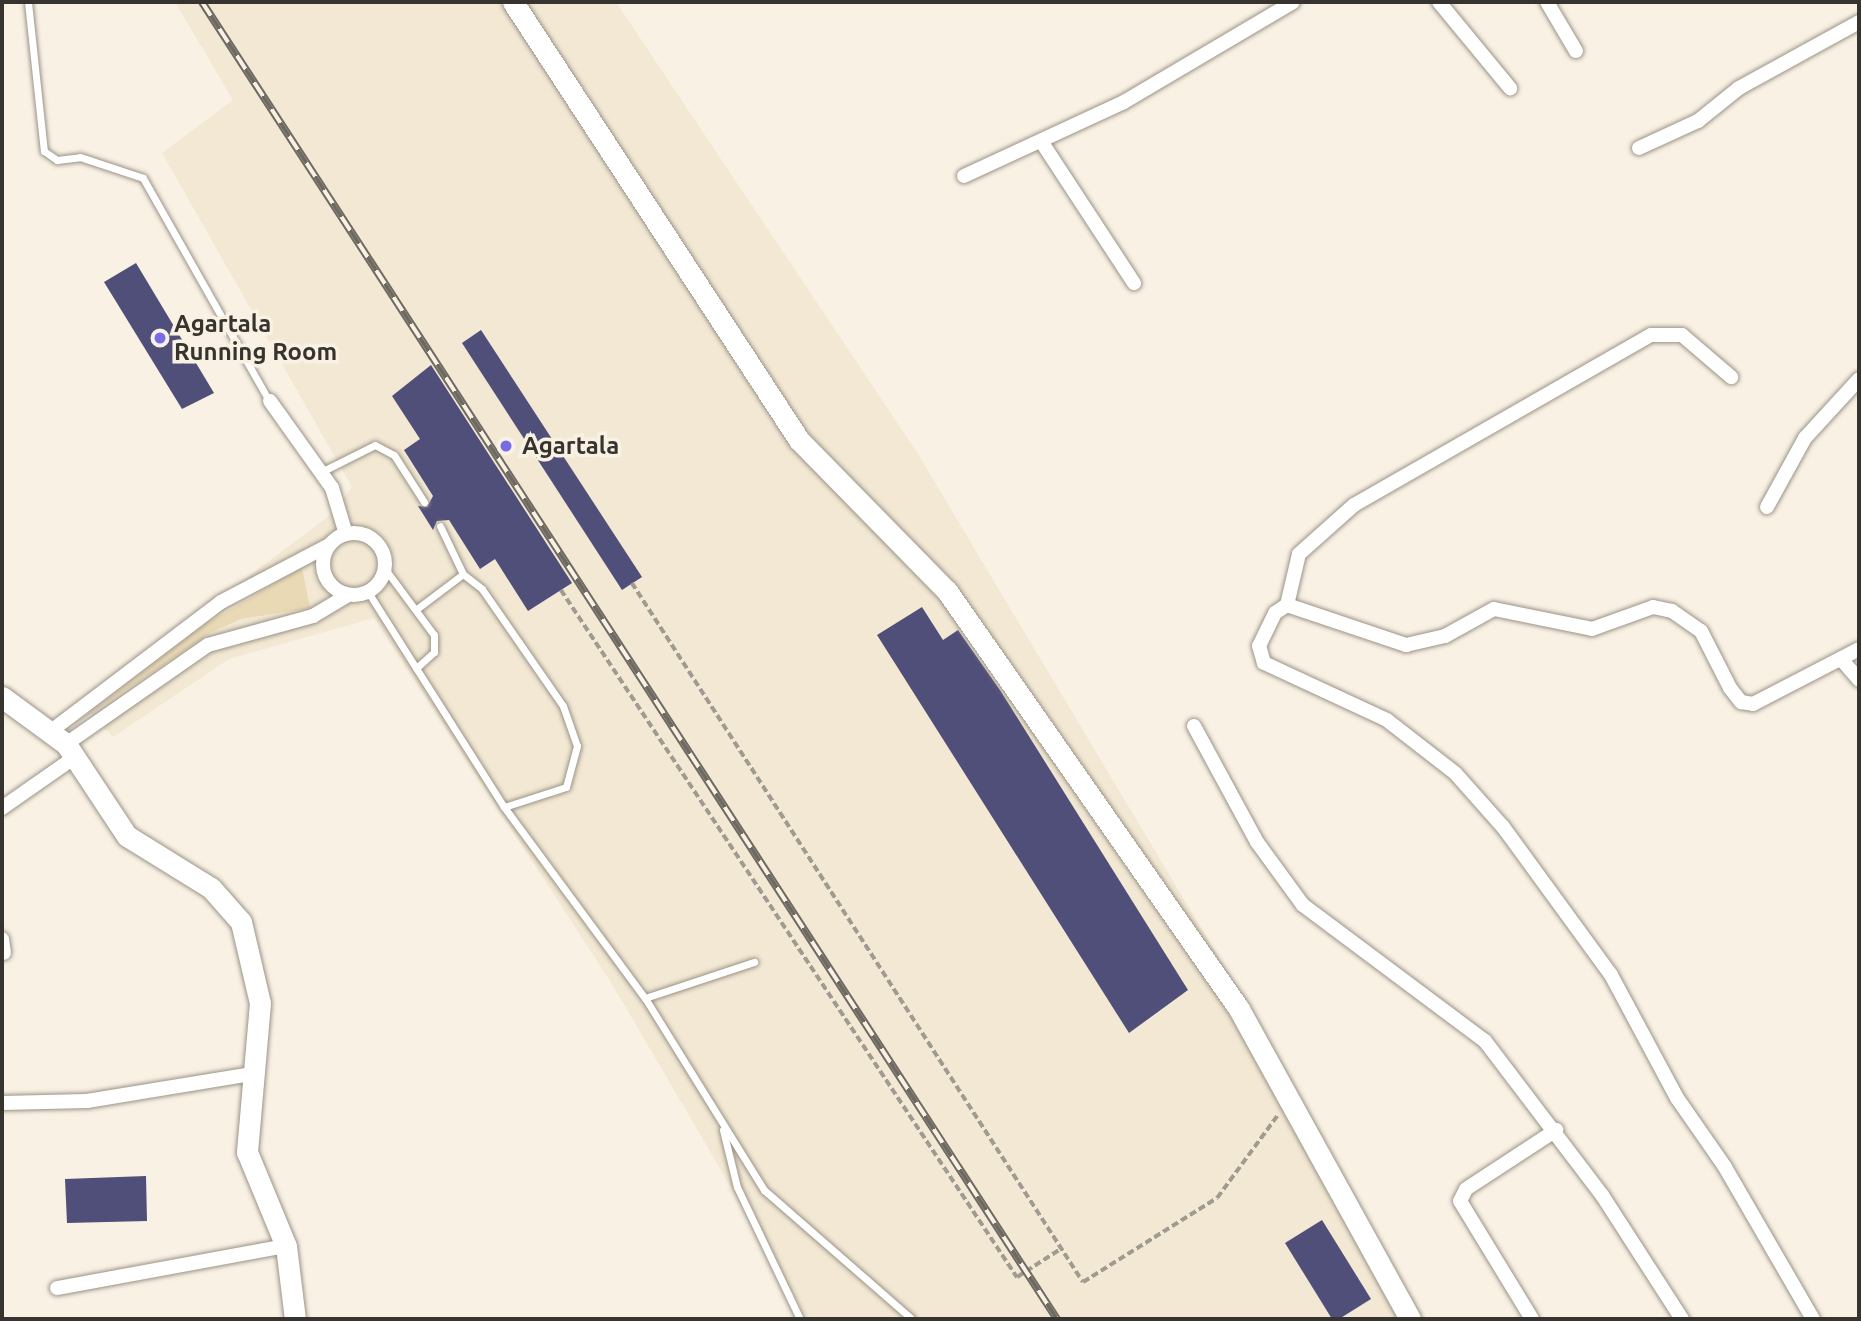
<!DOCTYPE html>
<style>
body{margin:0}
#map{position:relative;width:1861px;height:1321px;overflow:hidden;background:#f9f2e4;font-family:Ubuntu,sans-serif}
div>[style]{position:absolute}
.built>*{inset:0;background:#f2e8d3}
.green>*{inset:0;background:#ead9b5}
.building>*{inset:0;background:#4f4f79}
.path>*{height:3.5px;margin-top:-1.75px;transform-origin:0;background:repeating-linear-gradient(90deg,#a09b91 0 7px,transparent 0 10.5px)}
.roads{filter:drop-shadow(0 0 2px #9a9387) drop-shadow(0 0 2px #9a9387)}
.lane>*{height:7px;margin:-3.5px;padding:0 3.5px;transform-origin:3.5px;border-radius:3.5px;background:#fff}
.street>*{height:14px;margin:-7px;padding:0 7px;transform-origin:7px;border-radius:7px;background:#fff}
.street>.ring{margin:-7px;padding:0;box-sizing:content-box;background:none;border:14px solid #fff;border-radius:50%}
.secondary>*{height:21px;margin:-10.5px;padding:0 10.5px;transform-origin:10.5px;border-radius:10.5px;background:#fff}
.rail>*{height:8px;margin-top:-4px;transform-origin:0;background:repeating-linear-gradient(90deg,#f9f2e4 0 16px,#6e6a62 0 32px);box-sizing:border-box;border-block:2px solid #6e6a62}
.dots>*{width:19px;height:19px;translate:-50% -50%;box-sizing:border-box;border:4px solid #f9f2e4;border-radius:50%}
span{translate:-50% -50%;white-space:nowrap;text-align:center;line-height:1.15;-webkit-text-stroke:7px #f9f2e4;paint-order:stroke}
.poi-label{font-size:24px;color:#37342f;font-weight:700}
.left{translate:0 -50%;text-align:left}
.frame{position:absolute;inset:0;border:4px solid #37342f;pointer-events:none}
</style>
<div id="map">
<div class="built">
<i style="clip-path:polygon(175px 2px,616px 2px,918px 454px,1271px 1045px,1307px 1156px,1410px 1319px,808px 1319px,612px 984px,374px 618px,229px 659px,113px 737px,80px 702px,333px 513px,352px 487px,162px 153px,233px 100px)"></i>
</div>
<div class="green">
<i style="clip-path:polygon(302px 568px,310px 608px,241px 619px,210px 633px,71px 727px,207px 623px)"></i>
</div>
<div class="building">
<i style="clip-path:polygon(136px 263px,214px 393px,182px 409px,104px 282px)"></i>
<i style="clip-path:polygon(481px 330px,642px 577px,622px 590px,462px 343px)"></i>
<i style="clip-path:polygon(431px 365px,572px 583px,528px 611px,495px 559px,480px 569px,449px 520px,437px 521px,433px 530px,418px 506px,427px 507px,433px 496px,404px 450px,420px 439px,392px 396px)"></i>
<i style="clip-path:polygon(922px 607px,943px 640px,958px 630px,1000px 690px,1188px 990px,1129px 1033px,877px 635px)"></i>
<i style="clip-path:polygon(146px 1176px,147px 1221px,67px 1223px,65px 1179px)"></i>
<i style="clip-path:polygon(1322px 1220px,1371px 1299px,1339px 1319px,1332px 1319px,1285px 1243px)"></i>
</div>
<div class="path">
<i style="left:632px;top:583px;width:832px;rotate:57.17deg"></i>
<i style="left:1083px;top:1282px;width:158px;rotate:-32.1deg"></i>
<i style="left:1217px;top:1198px;width:102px;rotate:-53.8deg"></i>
<i style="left:561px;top:590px;width:825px;rotate:56.43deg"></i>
<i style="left:1017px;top:1277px;width:54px;rotate:-32.8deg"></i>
</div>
<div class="roads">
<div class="lane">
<i style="left:28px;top:2px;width:150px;rotate:83.9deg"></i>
<i style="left:44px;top:151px;width:16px;rotate:35deg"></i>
<i style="left:57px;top:160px;width:23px;rotate:-7deg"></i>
<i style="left:80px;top:157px;width:66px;rotate:18.4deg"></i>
<i style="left:143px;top:178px;width:256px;rotate:60.5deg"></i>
<i style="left:321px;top:472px;width:60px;rotate:-26.6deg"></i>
<i style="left:375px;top:445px;width:21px;rotate:28deg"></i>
<i style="left:394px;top:455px;width:56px;rotate:57.4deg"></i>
<i style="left:385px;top:569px;width:82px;rotate:53.4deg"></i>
<i style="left:434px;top:635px;width:17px;rotate:90deg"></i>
<i style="left:434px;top:652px;width:24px;rotate:138deg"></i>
<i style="left:463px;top:574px;width:24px;rotate:38deg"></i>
<i style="left:482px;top:589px;width:142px;rotate:55.3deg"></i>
<i style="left:563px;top:706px;width:42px;rotate:70.7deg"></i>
<i style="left:577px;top:746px;width:42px;rotate:105deg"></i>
<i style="left:566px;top:787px;width:65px;rotate:162.1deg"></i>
<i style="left:368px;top:592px;width:254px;rotate:57.7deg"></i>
<i style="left:504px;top:807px;width:237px;rotate:53.6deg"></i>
<i style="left:645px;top:998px;width:226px;rotate:58.2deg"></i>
<i style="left:764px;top:1190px;width:196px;rotate:41.1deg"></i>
<i style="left:418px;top:608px;width:56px;rotate:-37.1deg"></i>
<i style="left:463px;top:574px;width:53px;rotate:-115.6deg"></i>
<i style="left:645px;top:998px;width:115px;rotate:-18.3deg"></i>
<i style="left:723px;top:1130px;width:59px;rotate:76.2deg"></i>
<i style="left:737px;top:1187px;width:146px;rotate:64.5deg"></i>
</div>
<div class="street">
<i style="left:1439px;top:2px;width:112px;rotate:50.5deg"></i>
<i style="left:1547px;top:2px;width:57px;rotate:59.4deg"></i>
<i style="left:1041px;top:141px;width:170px;rotate:56.8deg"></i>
<i style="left:1639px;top:148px;width:65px;rotate:-24.6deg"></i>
<i style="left:1698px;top:121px;width:53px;rotate:-38.8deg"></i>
<i style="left:1739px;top:88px;width:137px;rotate:-28.8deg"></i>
<i style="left:964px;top:176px;width:176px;rotate:-24.8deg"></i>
<i style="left:1124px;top:102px;width:196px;rotate:-30.6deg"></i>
<i style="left:270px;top:401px;width:107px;rotate:54.5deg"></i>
<i style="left:332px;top:488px;width:48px;rotate:73.1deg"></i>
<i style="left:1767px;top:507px;width:79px;rotate:-61.2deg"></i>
<i style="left:1805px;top:438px;width:80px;rotate:-47.5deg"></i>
<i class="ring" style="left:323px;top:533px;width:48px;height:48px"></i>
<i style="left:1287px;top:605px;width:52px;rotate:-76.8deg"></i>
<i style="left:1299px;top:554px;width:74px;rotate:-41.7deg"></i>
<i style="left:1354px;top:505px;width:342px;rotate:-29.8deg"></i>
<i style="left:1651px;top:335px;width:31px"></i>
<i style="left:1682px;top:335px;width:65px;rotate:40.6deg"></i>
<i style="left:1841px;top:659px;width:28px;rotate:49deg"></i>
<i style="left:1194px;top:726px;width:132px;rotate:61.5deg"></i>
<i style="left:1257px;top:842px;width:78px;rotate:53.9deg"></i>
<i style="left:1303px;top:905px;width:227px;rotate:36.8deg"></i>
<i style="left:1485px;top:1041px;width:193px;rotate:52.8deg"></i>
<i style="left:1602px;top:1195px;width:148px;rotate:57.2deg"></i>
<i style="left:51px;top:731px;width:213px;rotate:-37.2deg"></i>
<i style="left:221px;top:602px;width:122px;rotate:-27.8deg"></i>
<i style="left:66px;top:744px;width:173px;rotate:-34.9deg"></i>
<i style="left:208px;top:645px;width:109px;rotate:-15.4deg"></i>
<i style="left:313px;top:616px;width:41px;rotate:-31deg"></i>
<i style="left:2px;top:808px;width:89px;rotate:-34.9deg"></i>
<i style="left:2px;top:939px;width:14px;rotate:82deg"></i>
<i style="left:2px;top:1103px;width:85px;rotate:-1.3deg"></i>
<i style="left:87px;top:1101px;width:166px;rotate:-9.3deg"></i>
<i style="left:57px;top:1288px;width:233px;rotate:-10.4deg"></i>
<i style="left:1532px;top:1319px;width:138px;rotate:-121.4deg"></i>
<i style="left:1460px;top:1201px;width:13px;rotate:-63deg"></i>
<i style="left:1466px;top:1189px;width:108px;rotate:-33.2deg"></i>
<i style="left:1813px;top:1319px;width:176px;rotate:-120.1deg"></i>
<i style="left:1725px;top:1167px;width:84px;rotate:-124.8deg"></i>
<i style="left:1677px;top:1098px;width:140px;rotate:-118.2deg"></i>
<i style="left:1611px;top:975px;width:183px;rotate:-126.1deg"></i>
<i style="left:1503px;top:827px;width:72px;rotate:-131.6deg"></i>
<i style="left:1455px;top:773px;width:86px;rotate:-142.1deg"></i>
<i style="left:1387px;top:720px;width:136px;rotate:-155.1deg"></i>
<i style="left:1264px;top:663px;width:18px;rotate:-106deg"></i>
<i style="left:1259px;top:646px;width:37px;rotate:-64deg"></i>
<i style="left:1275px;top:613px;width:14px;rotate:-34deg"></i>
<i style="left:1287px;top:605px;width:126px;rotate:18.6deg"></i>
<i style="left:1406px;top:645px;width:40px;rotate:-13deg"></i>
<i style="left:1445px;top:636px;width:56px;rotate:-28.9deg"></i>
<i style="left:1494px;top:609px;width:100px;rotate:11.5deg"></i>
<i style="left:1592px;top:629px;width:65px;rotate:-19.8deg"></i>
<i style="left:1653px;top:607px;width:19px;rotate:12deg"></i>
<i style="left:1672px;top:611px;width:35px;rotate:35deg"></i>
<i style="left:1701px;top:631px;width:64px;rotate:63deg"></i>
<i style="left:1730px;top:688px;width:18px;rotate:52deg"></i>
<i style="left:1741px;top:702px;width:12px;rotate:9deg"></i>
<i style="left:1753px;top:704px;width:119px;rotate:-27.4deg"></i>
</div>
<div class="secondary">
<i style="left:513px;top:2px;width:523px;rotate:56.86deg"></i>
<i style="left:799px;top:440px;width:211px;rotate:45.6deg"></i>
<i style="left:947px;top:591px;width:510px;rotate:55.06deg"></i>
<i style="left:1239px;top:1009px;width:354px;rotate:61.1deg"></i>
<i style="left:2px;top:697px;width:79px;rotate:36.3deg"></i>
<i style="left:66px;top:744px;width:110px;rotate:56.5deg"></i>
<i style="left:127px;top:836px;width:99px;rotate:31.8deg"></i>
<i style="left:211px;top:888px;width:45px;rotate:48.6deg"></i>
<i style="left:241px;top:922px;width:83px;rotate:76.8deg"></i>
<i style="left:260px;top:1003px;width:150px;rotate:95deg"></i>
<i style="left:247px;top:1152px;width:102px;rotate:67.5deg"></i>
<i style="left:286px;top:1246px;width:74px;rotate:83deg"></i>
</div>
</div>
<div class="rail">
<i style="left:202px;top:2px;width:1570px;rotate:57.01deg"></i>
</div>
<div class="dots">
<i style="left:160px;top:338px;background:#776be6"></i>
<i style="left:506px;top:446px;background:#776be6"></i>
</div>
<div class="poi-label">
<span class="left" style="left:174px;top:338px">Agartala<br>Running Room</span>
<span class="left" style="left:522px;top:446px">Agartala</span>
</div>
<div class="frame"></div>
</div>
